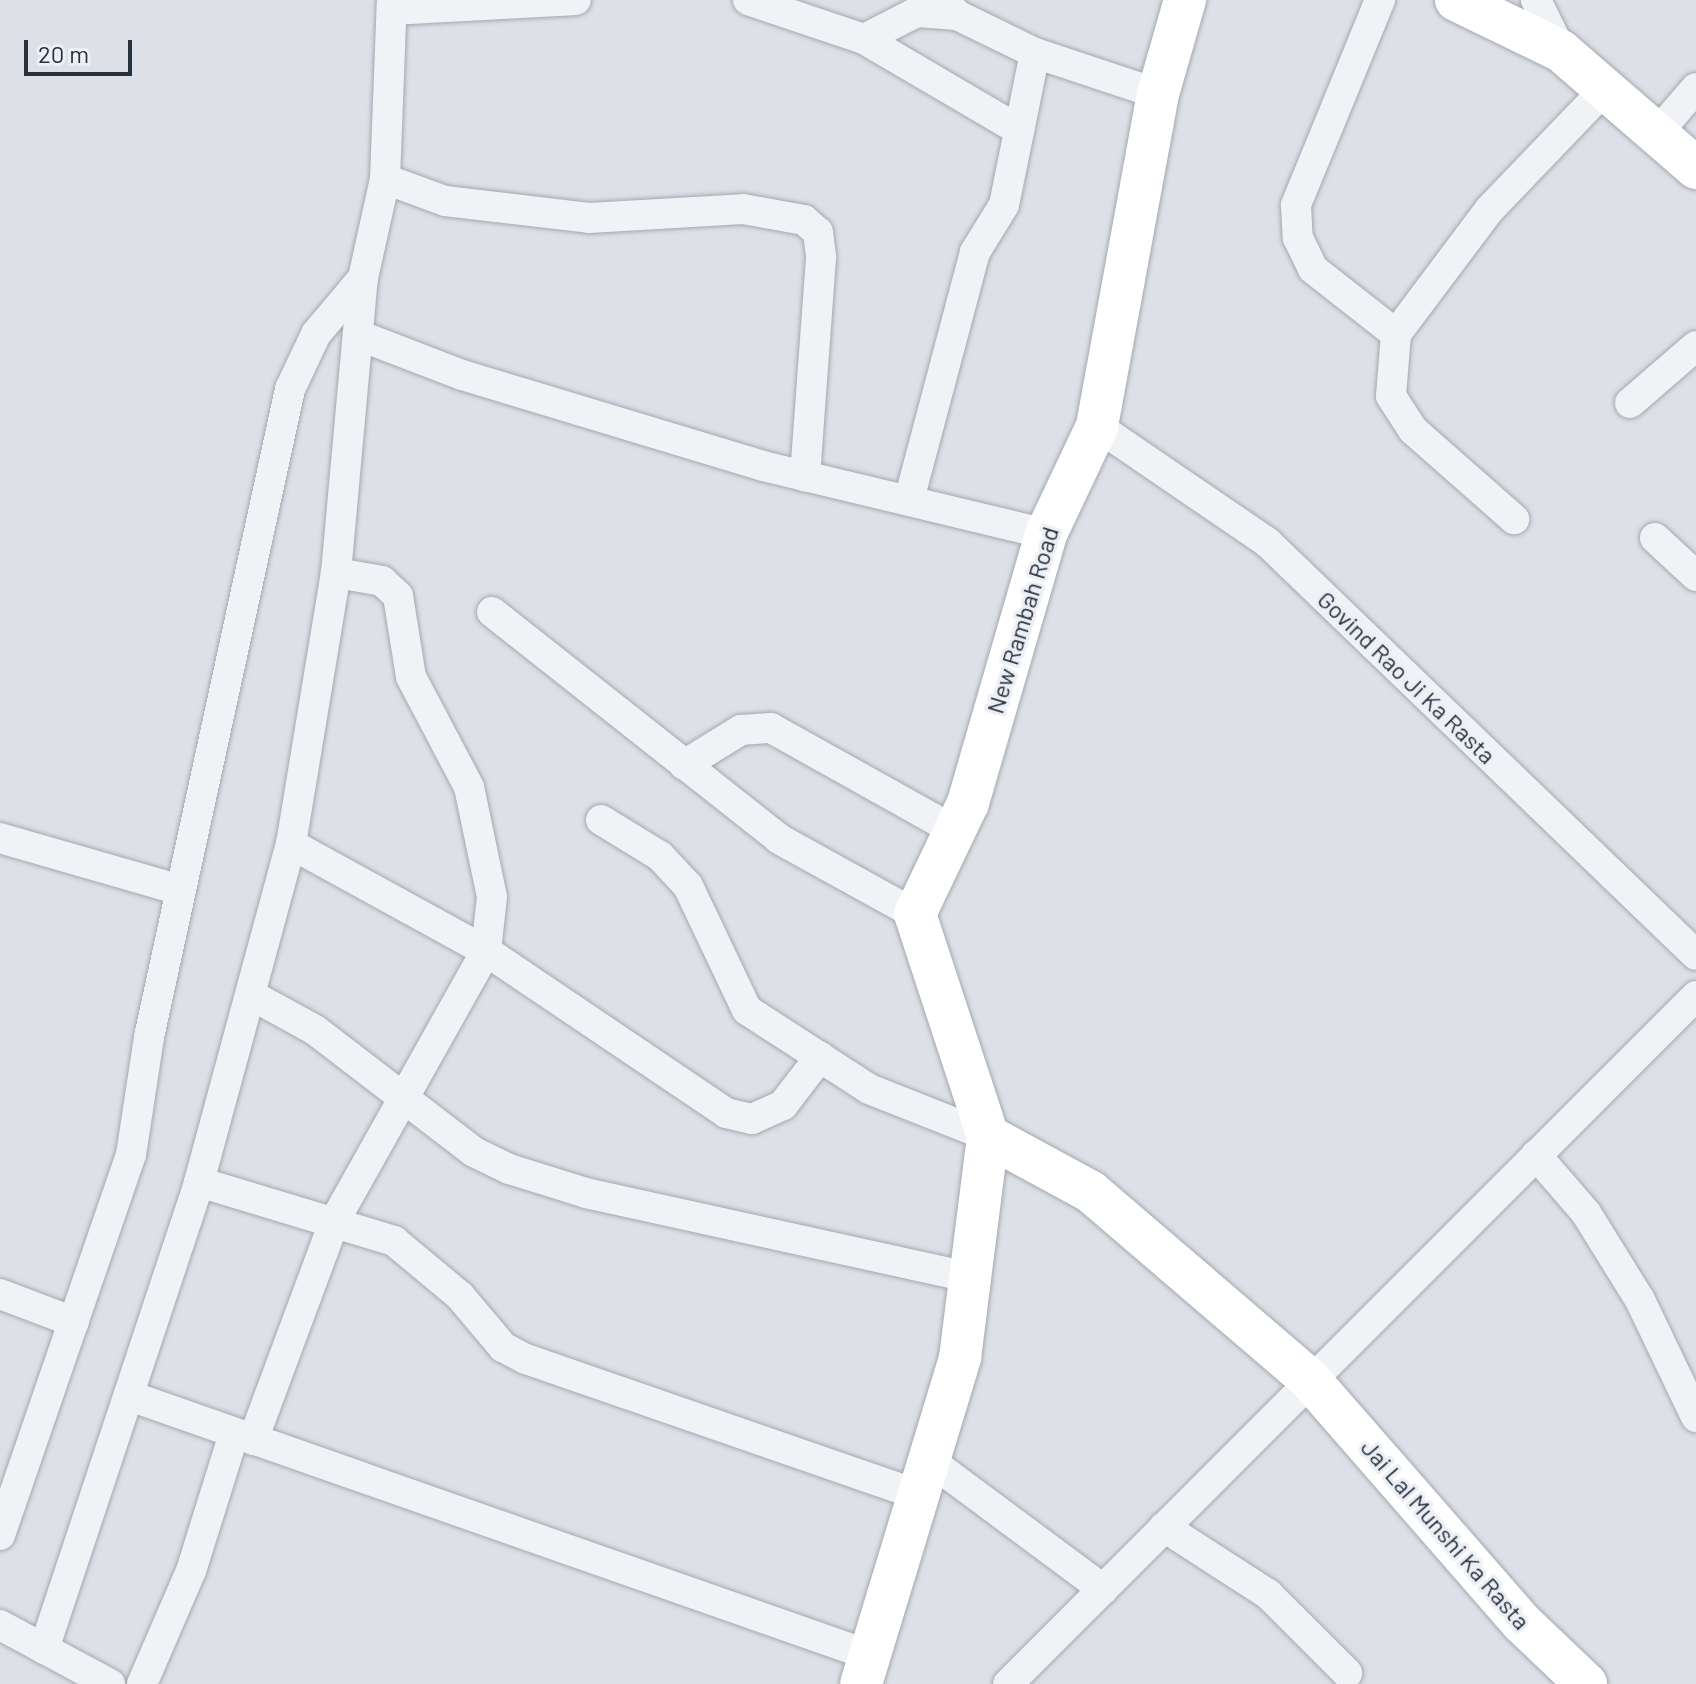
<!DOCTYPE html>
<style>
body{margin:0}
#map{position:relative;width:1696px;height:1684px;overflow:hidden;background:#dde1e7;font-family:Barlow,sans-serif}
div>[style]{position:absolute}
.roads{filter:drop-shadow(0 0 2px #a3a8b1) drop-shadow(0 0 2px #a3a8b1)}
.street>*{height:30px;margin:-15px;padding:0 15px;transform-origin:15px;border-radius:15px;background:#f0f2f5}
.secondary>*{height:42px;margin:-21px;padding:0 21px;transform-origin:21px;border-radius:21px;background:#fff}
span{translate:-50% -50%;white-space:nowrap;text-align:center;line-height:1.15;-webkit-text-stroke:7px #ecf0f5;paint-order:stroke}
.street-label{font-size:24px;color:#27303d}
.scale{position:absolute;left:24px;top:40px;width:108px;height:36px;box-sizing:border-box;border:4px solid #27303d;border-top:0;padding-left:10px;font-size:24px;line-height:28px;white-space:nowrap;color:#27303d;-webkit-text-stroke:6px #ecf0f5;paint-order:stroke}
</style>
<div id="map">
<div class="roads">
<div class="street">
<i style="left:748px;top:0;width:122px;rotate:18.6deg"></i>
<i style="left:864px;top:39px;width:180px;rotate:30.4deg"></i>
<i style="left:944px;top:0;width:20px;rotate:49deg"></i>
<i style="left:957px;top:15px;width:87px;rotate:26deg"></i>
<i style="left:1035px;top:53px;width:130px;rotate:18.4deg"></i>
<i style="left:1380px;top:0;width:222px;rotate:112.3deg"></i>
<i style="left:1296px;top:205px;width:33px;rotate:87deg"></i>
<i style="left:1298px;top:238px;width:34px;rotate:64deg"></i>
<i style="left:1313px;top:269px;width:105px;rotate:38.1deg"></i>
<i style="left:1396px;top:334px;width:156px;rotate:-53.1deg"></i>
<i style="left:1490px;top:209px;width:163px;rotate:-46.2deg"></i>
<i style="left:1536px;top:0;width:57px;rotate:63.9deg"></i>
<i style="left:392px;top:10px;width:184px;rotate:-3.1deg"></i>
<i style="left:864px;top:39px;width:59px;rotate:-27deg"></i>
<i style="left:917px;top:12px;width:40px;rotate:4.3deg"></i>
<i style="left:1658px;top:132px;width:58px;rotate:-49.2deg"></i>
<i style="left:385px;top:179px;width:64px;rotate:20.1deg"></i>
<i style="left:445px;top:201px;width:145px;rotate:6.7deg"></i>
<i style="left:589px;top:218px;width:154px;rotate:-3.3deg"></i>
<i style="left:743px;top:209px;width:62px;rotate:10.2deg"></i>
<i style="left:804px;top:220px;width:18px;rotate:41deg"></i>
<i style="left:818px;top:232px;width:26px;rotate:83deg"></i>
<i style="left:821px;top:258px;width:219px;rotate:94.2deg"></i>
<i style="left:1396px;top:334px;width:62px;rotate:94.6deg"></i>
<i style="left:1391px;top:396px;width:40px;rotate:57.1deg"></i>
<i style="left:1413px;top:430px;width:135px;rotate:41.4deg"></i>
<i style="left:358px;top:335px;width:111px;rotate:21deg"></i>
<i style="left:462px;top:375px;width:314px;rotate:16.8deg"></i>
<i style="left:763px;top:466px;width:291px;rotate:13.5deg"></i>
<i style="left:1630px;top:403px;width:87px;rotate:-40.8deg"></i>
<i style="left:1097px;top:426px;width:206px;rotate:34.3deg"></i>
<i style="left:1267px;top:542px;width:595px;rotate:43.91deg"></i>
<i style="left:909px;top:500px;width:257px;rotate:-75.1deg"></i>
<i style="left:975px;top:252px;width:55px;rotate:-58.3deg"></i>
<i style="left:1004px;top:205px;width:155px;rotate:-78.5deg"></i>
<i style="left:1655px;top:538px;width:56px;rotate:42.8deg"></i>
<i style="left:492px;top:612px;width:366px;rotate:38.3deg"></i>
<i style="left:779px;top:839px;width:155px;rotate:28.9deg"></i>
<i style="left:684px;top:765px;width:67px;rotate:-31.6deg"></i>
<i style="left:741px;top:730px;width:30px;rotate:-4deg"></i>
<i style="left:771px;top:728px;width:211px;rotate:29.2deg"></i>
<i style="left:601px;top:820px;width:69px;rotate:31.4deg"></i>
<i style="left:660px;top:856px;width:41px;rotate:47deg"></i>
<i style="left:688px;top:886px;width:137px;rotate:64.6deg"></i>
<i style="left:747px;top:1010px;width:145px;rotate:32.9deg"></i>
<i style="left:869px;top:1089px;width:128px;rotate:21.6deg"></i>
<i style="left:0;top:838px;width:187px;rotate:16.1deg"></i>
<i style="left:291px;top:844px;width:222px;rotate:28.8deg"></i>
<i style="left:486px;top:951px;width:290px;rotate:34deg"></i>
<i style="left:726px;top:1113px;width:27px;rotate:13deg"></i>
<i style="left:752px;top:1119px;width:34px;rotate:-24deg"></i>
<i style="left:783px;top:1105px;width:61px;rotate:-52.4deg"></i>
<i style="left:255px;top:997px;width:68px;rotate:28.8deg"></i>
<i style="left:315px;top:1030px;width:200px;rotate:37.5deg"></i>
<i style="left:474px;top:1152px;width:39px;rotate:26deg"></i>
<i style="left:509px;top:1169px;width:81px;rotate:17.3deg"></i>
<i style="left:586px;top:1193px;width:392px;rotate:12.4deg"></i>
<i style="left:1536px;top:1155px;width:77px;rotate:49.2deg"></i>
<i style="left:1586px;top:1213px;width:102px;rotate:58.2deg"></i>
<i style="left:1640px;top:1300px;width:130px;rotate:64.4deg"></i>
<i style="left:199px;top:1182px;width:204px;rotate:16.8deg"></i>
<i style="left:394px;top:1241px;width:86px;rotate:39.8deg"></i>
<i style="left:460px;top:1296px;width:67px;rotate:49.9deg"></i>
<i style="left:503px;top:1347px;width:26px;rotate:28deg"></i>
<i style="left:526px;top:1359px;width:415px;rotate:19.1deg"></i>
<i style="left:0;top:1294px;width:79px;rotate:20.7deg"></i>
<i style="left:133px;top:1397px;width:780px;rotate:19.32deg"></i>
<i style="left:253px;top:1440px;width:233px;rotate:-69.6deg"></i>
<i style="left:334px;top:1222px;width:311px;rotate:-60.7deg"></i>
<i style="left:486px;top:951px;width:54px;rotate:-83.7deg"></i>
<i style="left:492px;top:897px;width:112px;rotate:-101.8deg"></i>
<i style="left:469px;top:787px;width:124px;rotate:-117.8deg"></i>
<i style="left:411px;top:677px;width:82px;rotate:-99.1deg"></i>
<i style="left:398px;top:596px;width:22px;rotate:-137deg"></i>
<i style="left:382px;top:581px;width:47px;rotate:-170.1deg"></i>
<i style="left:929px;top:1460px;width:217px;rotate:36.6deg"></i>
<i style="left:1164px;top:1527px;width:124px;rotate:32.8deg"></i>
<i style="left:1268px;top:1594px;width:112px;rotate:45deg"></i>
<i style="left:0;top:1535px;width:402px;rotate:-71deg"></i>
<i style="left:131px;top:1155px;width:119px;rotate:-81.3deg"></i>
<i style="left:149px;top:1037px;width:663px;rotate:-77.72deg"></i>
<i style="left:290px;top:389px;width:61px;rotate:-64.7deg"></i>
<i style="left:316px;top:334px;width:73px;rotate:-50deg"></i>
<i style="left:0;top:1625px;width:125px;rotate:28.2deg"></i>
<i style="left:44px;top:1649px;width:492px;rotate:-71.6deg"></i>
<i style="left:199px;top:1182px;width:350px;rotate:-74.8deg"></i>
<i style="left:291px;top:844px;width:275px;rotate:-80.6deg"></i>
<i style="left:336px;top:573px;width:296px;rotate:-84.8deg"></i>
<i style="left:363px;top:278px;width:101px;rotate:-77.5deg"></i>
<i style="left:385px;top:179px;width:179px;rotate:-87.8deg"></i>
<i style="left:142px;top:1684px;width:123px;rotate:-66.6deg"></i>
<i style="left:191px;top:1571px;width:144px;rotate:-72.6deg"></i>
<i style="left:1008px;top:1684px;width:973px;rotate:-45deg"></i>
</div>
<div class="secondary">
<i style="left:1456px;top:0;width:117px;rotate:25.9deg"></i>
<i style="left:1561px;top:51px;width:179px;rotate:40.9deg"></i>
<i style="left:988px;top:1136px;width:117px;rotate:28.5deg"></i>
<i style="left:1091px;top:1192px;width:289px;rotate:40.6deg"></i>
<i style="left:1310px;top:1380px;width:321px;rotate:48.9deg"></i>
<i style="left:1521px;top:1622px;width:90px;rotate:43.6deg"></i>
<i style="left:861px;top:1684px;width:341px;rotate:-73.1deg"></i>
<i style="left:960px;top:1358px;width:224px;rotate:-82.8deg"></i>
<i style="left:988px;top:1136px;width:234px;rotate:-108.2deg"></i>
<i style="left:915px;top:914px;width:123px;rotate:-64.5deg"></i>
<i style="left:968px;top:803px;width:280px;rotate:-73.8deg"></i>
<i style="left:1046px;top:534px;width:119px;rotate:-64.7deg"></i>
<i style="left:1097px;top:426px;width:338px;rotate:-79.6deg"></i>
<i style="left:1158px;top:94px;width:98px;rotate:-74deg"></i>
</div>
</div>
<div class="street-label">
<span style="left:1022px;top:620px;rotate:-73deg">New Rambah Road</span>
<span style="left:1407px;top:677px;rotate:44deg">Govind Rao Ji Ka Rasta</span>
<span style="left:1446px;top:1534px;rotate:49deg">Jai Lal Munshi Ka Rasta</span>
</div>
<div class="scale">20 m</div>
</div>
